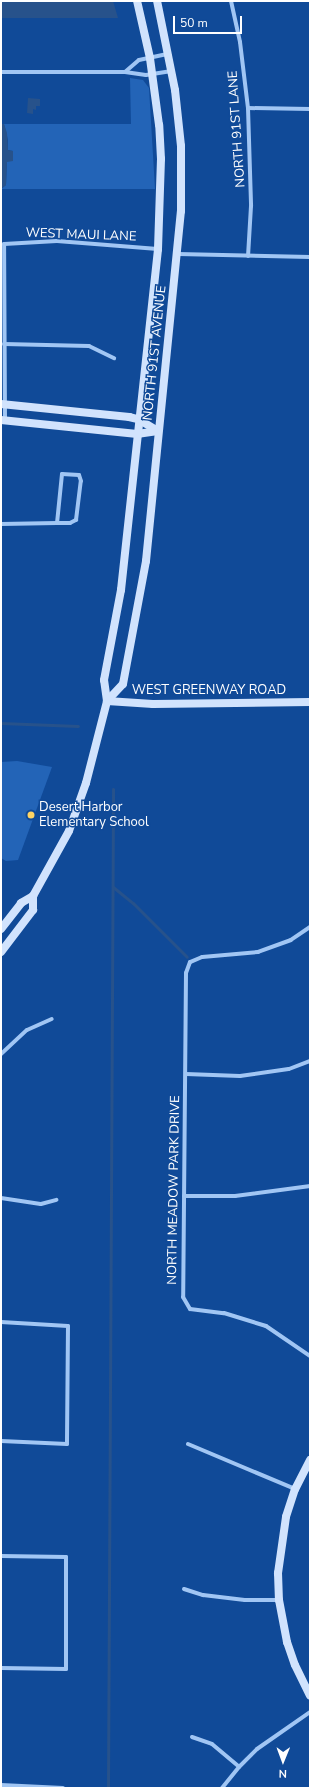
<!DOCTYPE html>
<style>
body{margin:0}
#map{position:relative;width:311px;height:1789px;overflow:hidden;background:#104a98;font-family:"Nunito Sans",sans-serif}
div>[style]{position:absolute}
.green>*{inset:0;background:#2364b7}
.water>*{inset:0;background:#27528b}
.stream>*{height:3px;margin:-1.5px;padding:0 1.5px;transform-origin:1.5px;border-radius:1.5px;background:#27528b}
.street>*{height:4px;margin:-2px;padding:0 2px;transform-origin:2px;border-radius:2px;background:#a1c6f4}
.secondary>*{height:8px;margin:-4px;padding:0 4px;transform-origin:4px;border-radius:4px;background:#d1e3fd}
.dots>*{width:11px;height:11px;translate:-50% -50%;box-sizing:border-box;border:2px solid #104a98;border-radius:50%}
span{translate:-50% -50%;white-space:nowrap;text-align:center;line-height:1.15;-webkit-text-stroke:3px #104a98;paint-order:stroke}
.street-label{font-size:13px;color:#fff}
.poi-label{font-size:13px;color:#fff}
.left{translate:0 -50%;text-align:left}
.frame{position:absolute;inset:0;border:2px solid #fff;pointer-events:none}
.north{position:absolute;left:263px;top:1741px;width:40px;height:40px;-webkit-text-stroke:3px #104a98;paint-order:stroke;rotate:181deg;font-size:11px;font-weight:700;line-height:16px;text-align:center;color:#fff}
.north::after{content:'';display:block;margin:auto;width:14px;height:18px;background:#fff;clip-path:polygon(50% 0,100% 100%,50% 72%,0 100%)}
.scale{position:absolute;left:173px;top:16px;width:69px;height:18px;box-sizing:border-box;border:2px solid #fff;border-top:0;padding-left:5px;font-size:12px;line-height:14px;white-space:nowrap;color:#fff;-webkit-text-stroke:3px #104a98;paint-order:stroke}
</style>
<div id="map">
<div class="green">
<i style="clip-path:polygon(130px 78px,143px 80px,149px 88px,155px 189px,1px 189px,6px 185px,7px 161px,13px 161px,13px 151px,8px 150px,8px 140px,4px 124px,131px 124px)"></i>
<i style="clip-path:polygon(17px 761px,52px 767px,18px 860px,6px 861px,1px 858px,1px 762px)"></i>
</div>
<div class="water">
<i style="clip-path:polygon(1px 1px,113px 1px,118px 18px,1px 18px)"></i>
<i style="clip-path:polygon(28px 98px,40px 99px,40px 106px,36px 106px,36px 110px,33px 109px,33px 114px,27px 113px)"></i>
<i style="clip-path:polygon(1px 124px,4px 124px,7px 133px,8px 150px,13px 151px,13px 161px,7px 162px,6px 185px,1px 189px)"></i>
</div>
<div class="stream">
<i style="left:1px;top:723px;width:77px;rotate:2.2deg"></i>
<i style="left:113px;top:887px;width:26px;rotate:39deg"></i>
<i style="left:133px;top:903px;width:76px;rotate:45deg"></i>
<i style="left:108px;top:1788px;width:999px;rotate:-89.71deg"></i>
</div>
<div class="street">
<i style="left:231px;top:1px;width:42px;rotate:77.6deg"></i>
<i style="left:240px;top:42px;width:66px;rotate:83.1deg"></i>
<i style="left:248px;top:108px;width:98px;rotate:88.2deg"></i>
<i style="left:251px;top:206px;width:50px;rotate:93.4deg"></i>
<i style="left:1px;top:72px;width:124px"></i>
<i style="left:125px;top:72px;width:21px;rotate:8deg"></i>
<i style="left:146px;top:75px;width:26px;rotate:-9deg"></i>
<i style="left:125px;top:72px;width:18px;rotate:-41deg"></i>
<i style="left:139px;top:60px;width:30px;rotate:-12deg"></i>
<i style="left:248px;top:108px;width:62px;rotate:0.9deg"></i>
<i style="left:178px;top:254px;width:132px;rotate:1.3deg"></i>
<i style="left:4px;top:344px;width:85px;rotate:1.3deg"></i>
<i style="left:89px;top:346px;width:28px;rotate:26deg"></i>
<i style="left:5px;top:420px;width:176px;rotate:-90.3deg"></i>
<i style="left:4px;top:244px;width:53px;rotate:-3.2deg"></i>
<i style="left:57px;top:241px;width:101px;rotate:4.5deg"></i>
<i style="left:1px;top:524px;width:56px;rotate:-1deg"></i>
<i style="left:57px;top:523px;width:13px"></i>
<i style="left:70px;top:523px;width:7px;rotate:-27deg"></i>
<i style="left:76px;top:520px;width:39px;rotate:-83deg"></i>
<i style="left:81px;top:481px;width:6px;rotate:-108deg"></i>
<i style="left:79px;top:475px;width:17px;rotate:-177deg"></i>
<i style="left:62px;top:474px;width:49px;rotate:95.8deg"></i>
<i style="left:310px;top:927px;width:23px;rotate:146deg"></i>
<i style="left:291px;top:940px;width:35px;rotate:160deg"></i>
<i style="left:258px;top:952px;width:56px;rotate:174.9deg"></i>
<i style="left:202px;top:957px;width:13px;rotate:157deg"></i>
<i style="left:190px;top:962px;width:12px;rotate:110deg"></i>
<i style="left:186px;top:973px;width:324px;rotate:90.5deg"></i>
<i style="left:183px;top:1297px;width:14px;rotate:60deg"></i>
<i style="left:190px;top:1309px;width:34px;rotate:7deg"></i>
<i style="left:224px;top:1313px;width:44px;rotate:17.2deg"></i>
<i style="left:266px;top:1326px;width:53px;rotate:34.3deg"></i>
<i style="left:1px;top:1054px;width:35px;rotate:-43deg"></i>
<i style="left:27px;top:1030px;width:27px;rotate:-24deg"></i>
<i style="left:186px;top:1074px;width:54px;rotate:2.1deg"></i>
<i style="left:240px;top:1076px;width:49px;rotate:-8.1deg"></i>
<i style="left:289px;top:1069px;width:22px;rotate:-21deg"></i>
<i style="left:184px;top:1196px;width:51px"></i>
<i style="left:235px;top:1196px;width:76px;rotate:-7.6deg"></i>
<i style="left:1px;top:1198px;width:40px;rotate:8.5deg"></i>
<i style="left:41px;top:1204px;width:16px;rotate:-15deg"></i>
<i style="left:1px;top:1322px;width:67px;rotate:3.4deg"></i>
<i style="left:68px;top:1326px;width:118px;rotate:90.5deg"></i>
<i style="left:67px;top:1444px;width:66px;rotate:-177.4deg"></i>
<i style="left:188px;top:1444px;width:116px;rotate:22.8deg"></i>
<i style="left:1px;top:1556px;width:65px;rotate:0.9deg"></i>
<i style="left:66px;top:1557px;width:112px;rotate:90deg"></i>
<i style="left:66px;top:1669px;width:65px;rotate:-179.1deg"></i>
<i style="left:184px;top:1589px;width:20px;rotate:18deg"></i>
<i style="left:203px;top:1595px;width:42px;rotate:6.8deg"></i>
<i style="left:245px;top:1600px;width:34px"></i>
<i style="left:192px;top:1737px;width:21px;rotate:19deg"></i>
<i style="left:212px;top:1744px;width:35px;rotate:40deg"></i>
<i style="left:1px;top:1785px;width:62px;rotate:2.8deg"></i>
<i style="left:222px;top:1788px;width:27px;rotate:-51deg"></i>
<i style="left:239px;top:1767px;width:25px;rotate:-45deg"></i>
<i style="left:257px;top:1749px;width:65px;rotate:-34.9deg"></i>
</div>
<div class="secondary">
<i style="left:1px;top:404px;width:129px;rotate:5.8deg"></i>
<i style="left:129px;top:417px;width:9px;rotate:13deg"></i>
<i style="left:138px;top:419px;width:23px;rotate:31deg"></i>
<i style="left:1px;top:420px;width:137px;rotate:5.9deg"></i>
<i style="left:137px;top:434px;width:21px;rotate:-8deg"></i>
<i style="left:107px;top:701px;width:23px;rotate:-47deg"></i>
<i style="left:123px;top:684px;width:125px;rotate:-79.4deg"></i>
<i style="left:146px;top:561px;width:352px;rotate:-84.3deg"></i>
<i style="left:181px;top:211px;width:65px;rotate:-90deg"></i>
<i style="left:181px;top:146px;width:56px;rotate:-96.1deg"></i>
<i style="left:175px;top:90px;width:91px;rotate:-101.4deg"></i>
<i style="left:107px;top:701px;width:46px;rotate:3.7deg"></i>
<i style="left:153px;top:704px;width:157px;rotate:-0.7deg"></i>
<i style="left:1px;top:929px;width:33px;rotate:-52deg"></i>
<i style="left:21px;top:903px;width:14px;rotate:-30deg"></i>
<i style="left:33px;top:896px;width:74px;rotate:-61deg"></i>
<i style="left:69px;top:831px;width:51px;rotate:-70.5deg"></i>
<i style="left:86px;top:783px;width:85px;rotate:-75.6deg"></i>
<i style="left:107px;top:701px;width:21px;rotate:-98deg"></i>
<i style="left:104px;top:680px;width:92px;rotate:-79.3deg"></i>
<i style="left:121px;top:590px;width:343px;rotate:-83.8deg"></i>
<i style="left:158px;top:249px;width:90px;rotate:-88.1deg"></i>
<i style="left:161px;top:159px;width:34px;rotate:-93deg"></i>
<i style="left:159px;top:125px;width:68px;rotate:-97.7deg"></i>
<i style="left:150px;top:58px;width:58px;rotate:-102.8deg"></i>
<i style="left:1px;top:952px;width:53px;rotate:-52.7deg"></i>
<i style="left:33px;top:910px;width:14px;rotate:-90deg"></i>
<i style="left:310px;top:1460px;width:33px;rotate:117deg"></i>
<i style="left:295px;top:1489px;width:29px;rotate:108deg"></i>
<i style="left:286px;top:1517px;width:57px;rotate:98.1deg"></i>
<i style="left:278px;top:1573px;width:27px;rotate:88deg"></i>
<i style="left:279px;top:1600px;width:43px;rotate:79.2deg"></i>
<i style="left:287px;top:1642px;width:24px;rotate:71deg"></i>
<i style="left:295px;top:1665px;width:34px;rotate:64deg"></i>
</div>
<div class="dots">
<i style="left:31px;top:815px;background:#ffd464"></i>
</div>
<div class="street-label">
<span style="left:237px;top:129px;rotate:-94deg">NORTH 91ST LANE</span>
<span style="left:81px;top:235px;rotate:2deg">WEST MAUI LANE</span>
<span style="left:155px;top:353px;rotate:-84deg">NORTH 91ST AVENUE</span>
<span style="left:209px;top:690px">WEST GREENWAY ROAD</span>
<span style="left:174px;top:1190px;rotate:-89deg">NORTH MEADOW PARK DRIVE</span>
</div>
<div class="poi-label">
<span class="left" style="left:39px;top:815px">Desert Harbor<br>Elementary School</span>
</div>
<div class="frame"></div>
<div class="north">N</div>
<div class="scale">50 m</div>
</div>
